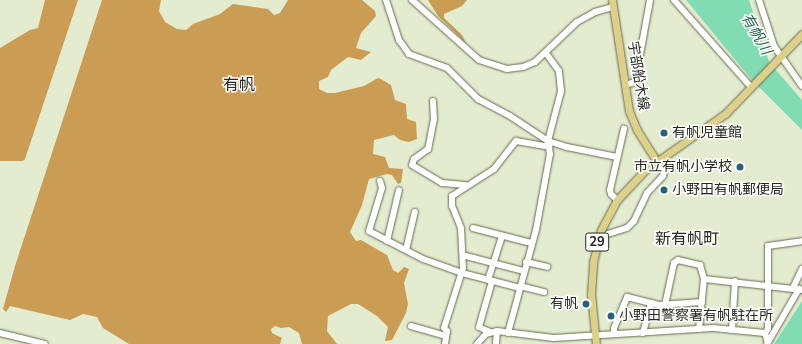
<!DOCTYPE html>
<meta charset="utf-8">
<style>
body{margin:0}
#map{position:relative;width:802px;height:344px;overflow:hidden;background:#e4eccf;font-family:"Nunito Sans","Noto Sans JP",sans-serif}
div>[style]{position:absolute}
.forest>*{inset:0;background:#ca9c54}
.water>*{inset:0;background:#82dcb3}
.roads{filter:drop-shadow(0 0 1px #646a51) drop-shadow(0 0 1px #646a51)}
.minor>*{height:6px;margin:-3px;padding:0 3px;transform-origin:3px;border-radius:3px;background:#fff}
.major>*{height:7px;margin:-3.5px;padding:0 3.5px;transform-origin:3.5px;border-radius:3.5px;background:#ddd089}
.dots>*{width:11px;height:11px;translate:-50% -50%;box-sizing:border-box;border:2px solid #fff;border-radius:50%}
span{translate:-50% -50%;white-space:nowrap;text-align:center;line-height:1.15;-webkit-text-stroke:3px #fff;paint-order:stroke}
.shield-label span{padding:1px 3px;background:#fff;border:1px solid;border-radius:3px;-webkit-text-stroke-width:0}
.shield-label{font-size:13px;color:#25281d;font-weight:700}
.street-label{font-size:14px;color:#25281d}
.poi-label{font-size:14px;color:#25281d}
.left{translate:0 -50%;text-align:left}
.right{translate:-100% -50%;text-align:right}
.water-label{font-size:15px;color:#1f6348;font-style:italic}
.quarter-label{font-size:16px;color:#25281d}
</style>
<div id="map">
<div class="forest">
<i style="clip-path:polygon(45px 0,78px 0,25px 159px,23px 161px,0 161px,0 48px,30px 30px,38px 28px)"></i>
<i style="clip-path:polygon(102px 0,161px 0,159px 11px,165px 22px,177px 29px,186px 30px,193px 24px,220px 14px,233px 4px,268px 9px,274px 15px,280px 13px,288px 0,362px 0,375px 11px,376px 16px,361px 33px,356px 48px,371px 52px,361px 60px,348px 57px,331px 70px,328px 77px,319px 81px,319px 89px,327px 93px,335px 93px,364px 86px,378px 78px,381px 79px,391px 85px,395px 100px,406px 104px,407px 119px,416px 122px,417px 139px,409px 142px,400px 140px,394px 135px,374px 140px,373px 154px,385px 157px,389px 168px,403px 169px,401px 183px,398px 184px,392px 175px,387px 174px,369px 179px,362px 205px,350px 232px,356px 241px,361px 240px,387px 255px,393px 270px,398px 273px,404px 267px,409px 269px,404px 283px,408px 304px,406px 313px,392px 340px,385px 341px,388px 327px,377px 316px,358px 304px,351px 304px,328px 316px,327px 331px,337px 344px,302px 344px,299px 333px,289px 327px,281px 328px,275px 326px,271px 329px,272px 333px,282px 338px,280px 344px,129px 344px,103px 328px,97px 317px,83px 314px,70px 320px,10px 306px,6px 312px,3px 309px,15px 266px)"></i>
<i style="clip-path:polygon(428px 0,467px 0,462px 6px,444px 14px,444px 18px,462px 35px,466px 43px,438px 16px)"></i>
</div>
<div class="water">
<i style="clip-path:polygon(686px 0,749px 0,769px 62px,802px 100px,802px 130px,752px 80px)"></i>
<i style="clip-path:polygon(802px 301px,802px 344px,774px 344px)"></i>
</div>
<div class="roads">
<div class="minor">
<i style="left:386px;top:0;width:42px;rotate:72deg"></i>
<i style="left:399px;top:40px;width:17px;rotate:54deg"></i>
<i style="left:409px;top:54px;width:40px;rotate:20.2deg"></i>
<i style="left:447px;top:68px;width:44px;rotate:45deg"></i>
<i style="left:478px;top:99px;width:36px;rotate:28deg"></i>
<i style="left:510px;top:116px;width:45px;rotate:33.3deg"></i>
<i style="left:548px;top:141px;width:20px;rotate:18deg"></i>
<i style="left:567px;top:147px;width:51px;rotate:11.3deg"></i>
<i style="left:412px;top:0;width:90px;rotate:41.8deg"></i>
<i style="left:479px;top:60px;width:29px;rotate:18deg"></i>
<i style="left:507px;top:69px;width:16px;rotate:-7deg"></i>
<i style="left:523px;top:67px;width:13px;rotate:-23deg"></i>
<i style="left:535px;top:62px;width:58px;rotate:-43.6deg"></i>
<i style="left:577px;top:22px;width:21px;rotate:-29deg"></i>
<i style="left:595px;top:12px;width:19px;rotate:-16deg"></i>
<i style="left:674px;top:0;width:116px;rotate:48.5deg"></i>
<i style="left:759px;top:0;width:48px;rotate:71.9deg"></i>
<i style="left:774px;top:46px;width:49px;rotate:55deg"></i>
<i style="left:625px;top:85px;width:10px;rotate:-17deg"></i>
<i style="left:635px;top:82px;width:83px;rotate:-79.6deg"></i>
<i style="left:433px;top:101px;width:18px;rotate:87deg"></i>
<i style="left:434px;top:119px;width:31px;rotate:101deg"></i>
<i style="left:428px;top:149px;width:17px;rotate:144deg"></i>
<i style="left:414px;top:159px;width:6px;rotate:108deg"></i>
<i style="left:412px;top:165px;width:35px;rotate:31deg"></i>
<i style="left:442px;top:183px;width:23px;rotate:5deg"></i>
<i style="left:380px;top:181px;width:7px;rotate:74deg"></i>
<i style="left:382px;top:188px;width:45px;rotate:106.8deg"></i>
<i style="left:369px;top:231px;width:61px;rotate:27.4deg"></i>
<i style="left:423px;top:259px;width:41px;rotate:19.7deg"></i>
<i style="left:462px;top:273px;width:60px;rotate:14.5deg"></i>
<i style="left:617px;top:200px;width:8px;rotate:-135deg"></i>
<i style="left:611px;top:194px;width:4px;rotate:-104deg"></i>
<i style="left:610px;top:190px;width:63px;rotate:-77.1deg"></i>
<i style="left:473px;top:228px;width:60px;rotate:14.5deg"></i>
<i style="left:608px;top:234px;width:20px;rotate:-18deg"></i>
<i style="left:627px;top:228px;width:10px;rotate:-45deg"></i>
<i style="left:634px;top:221px;width:31px;rotate:-65deg"></i>
<i style="left:647px;top:193px;width:23px;rotate:-47deg"></i>
<i style="left:663px;top:176px;width:5px;rotate:-79deg"></i>
<i style="left:664px;top:171px;width:11px;rotate:-128deg"></i>
<i style="left:387px;top:241px;width:52px;rotate:-76.8deg"></i>
<i style="left:406px;top:250px;width:39px;rotate:-77deg"></i>
<i style="left:466px;top:256px;width:59px;rotate:14.7deg"></i>
<i style="left:526px;top:262px;width:22px;rotate:13deg"></i>
<i style="left:488px;top:280px;width:46px;rotate:-72.3deg"></i>
<i style="left:520px;top:286px;width:25px;rotate:14deg"></i>
<i style="left:793px;top:288px;width:21px;rotate:-65deg"></i>
<i style="left:665px;top:305px;width:43px;rotate:-77.9deg"></i>
<i style="left:674px;top:263px;width:5px;rotate:-37deg"></i>
<i style="left:678px;top:260px;width:23px;rotate:13deg"></i>
<i style="left:700px;top:265px;width:15px;rotate:74deg"></i>
<i style="left:704px;top:279px;width:99px;rotate:6.4deg"></i>
<i style="left:411px;top:326px;width:36px;rotate:16deg"></i>
<i style="left:699px;top:329px;width:50px;rotate:-84.3deg"></i>
<i style="left:732px;top:330px;width:49px;rotate:-86.5deg"></i>
<i style="left:490px;top:332px;width:12px;rotate:-156deg"></i>
<i style="left:479px;top:327px;width:48px;rotate:-74.2deg"></i>
<i style="left:0;top:333px;width:46px;rotate:13.7deg"></i>
<i style="left:508px;top:333px;width:107px;rotate:-74.8deg"></i>
<i style="left:536px;top:230px;width:77px;rotate:-79.6deg"></i>
<i style="left:550px;top:154px;width:13px;rotate:-99deg"></i>
<i style="left:548px;top:141px;width:52px;rotate:-75.4deg"></i>
<i style="left:561px;top:91px;width:20px;rotate:-96deg"></i>
<i style="left:559px;top:71px;width:22px;rotate:-126deg"></i>
<i style="left:643px;top:333px;width:31px;rotate:-75deg"></i>
<i style="left:765px;top:333px;width:5px;rotate:-53deg"></i>
<i style="left:768px;top:329px;width:83px;rotate:-90deg"></i>
<i style="left:768px;top:246px;width:34px;rotate:-8deg"></i>
<i style="left:614px;top:334px;width:6px;rotate:-90deg"></i>
<i style="left:614px;top:328px;width:34px;rotate:-67deg"></i>
<i style="left:627px;top:297px;width:33px;rotate:14deg"></i>
<i style="left:659px;top:305px;width:43px;rotate:-4deg"></i>
<i style="left:445px;top:344px;width:13px;rotate:-81deg"></i>
<i style="left:447px;top:331px;width:4px;rotate:-135deg"></i>
<i style="left:444px;top:328px;width:63px;rotate:-72.4deg"></i>
<i style="left:463px;top:268px;width:40px;rotate:-92.9deg"></i>
<i style="left:461px;top:228px;width:24px;rotate:-112deg"></i>
<i style="left:452px;top:206px;width:10px;rotate:-90deg"></i>
<i style="left:452px;top:196px;width:50px;rotate:-32.7deg"></i>
<i style="left:494px;top:169px;width:36px;rotate:-52deg"></i>
<i style="left:516px;top:141px;width:34px;rotate:10deg"></i>
<i style="left:477px;top:344px;width:13px;rotate:-48deg"></i>
<i style="left:486px;top:334px;width:11px;rotate:-15deg"></i>
<i style="left:497px;top:331px;width:57px;rotate:7deg"></i>
<i style="left:554px;top:338px;width:159px;rotate:-3.6deg"></i>
<i style="left:713px;top:328px;width:52px;rotate:5.5deg"></i>
<i style="left:765px;top:333px;width:10px;rotate:73deg"></i>
<i style="left:496px;top:344px;width:13px;rotate:-86deg"></i>
<i style="left:767px;top:344px;width:64px;rotate:-59.8deg"></i>
</div>
<div class="major">
<i style="left:612px;top:0;width:112px;rotate:81.3deg"></i>
<i style="left:629px;top:111px;width:21px;rotate:67deg"></i>
<i style="left:637px;top:130px;width:38px;rotate:58deg"></i>
<i style="left:596px;top:344px;width:50px;rotate:-95.7deg"></i>
<i style="left:591px;top:294px;width:32px;rotate:-86deg"></i>
<i style="left:593px;top:262px;width:33px;rotate:-76deg"></i>
<i style="left:601px;top:230px;width:34px;rotate:-62deg"></i>
<i style="left:617px;top:200px;width:41px;rotate:-47deg"></i>
<i style="left:645px;top:170px;width:99px;rotate:-35.1deg"></i>
<i style="left:726px;top:113px;width:110px;rotate:-46.1deg"></i>
</div>
</div>
<div class="dots">
<i style="left:664px;top:133px;background:#27627b"></i>
<i style="left:740px;top:167px;background:#27627b"></i>
<i style="left:664px;top:190px;background:#27627b"></i>
<i style="left:586px;top:304px;background:#27627b"></i>
<i style="left:611px;top:316px;background:#27627b"></i>
</div>
<div class="shield-label">
<span style="left:597px;top:242px">29</span>
</div>
<div class="street-label">
<span style="left:638px;top:76px;rotate:81deg">宇部船木線</span>
</div>
<div class="poi-label">
<span class="left" style="left:672px;top:133px">有帆児童館</span>
<span class="right" style="left:732px;top:167px">市立有帆小学校</span>
<span class="left" style="left:672px;top:190px">小野田有帆郵便局</span>
<span class="right" style="left:578px;top:304px">有帆</span>
<span class="left" style="left:619px;top:316px">小野田警察署有帆駐在所</span>
</div>
<div class="water-label">
<span style="left:756px;top:34px;rotate:60deg">有帆川</span>
</div>
<div class="quarter-label">
<span style="left:239px;top:85px">有帆</span>
<span style="left:687px;top:239px">新有帆町</span>
</div>
</div>
